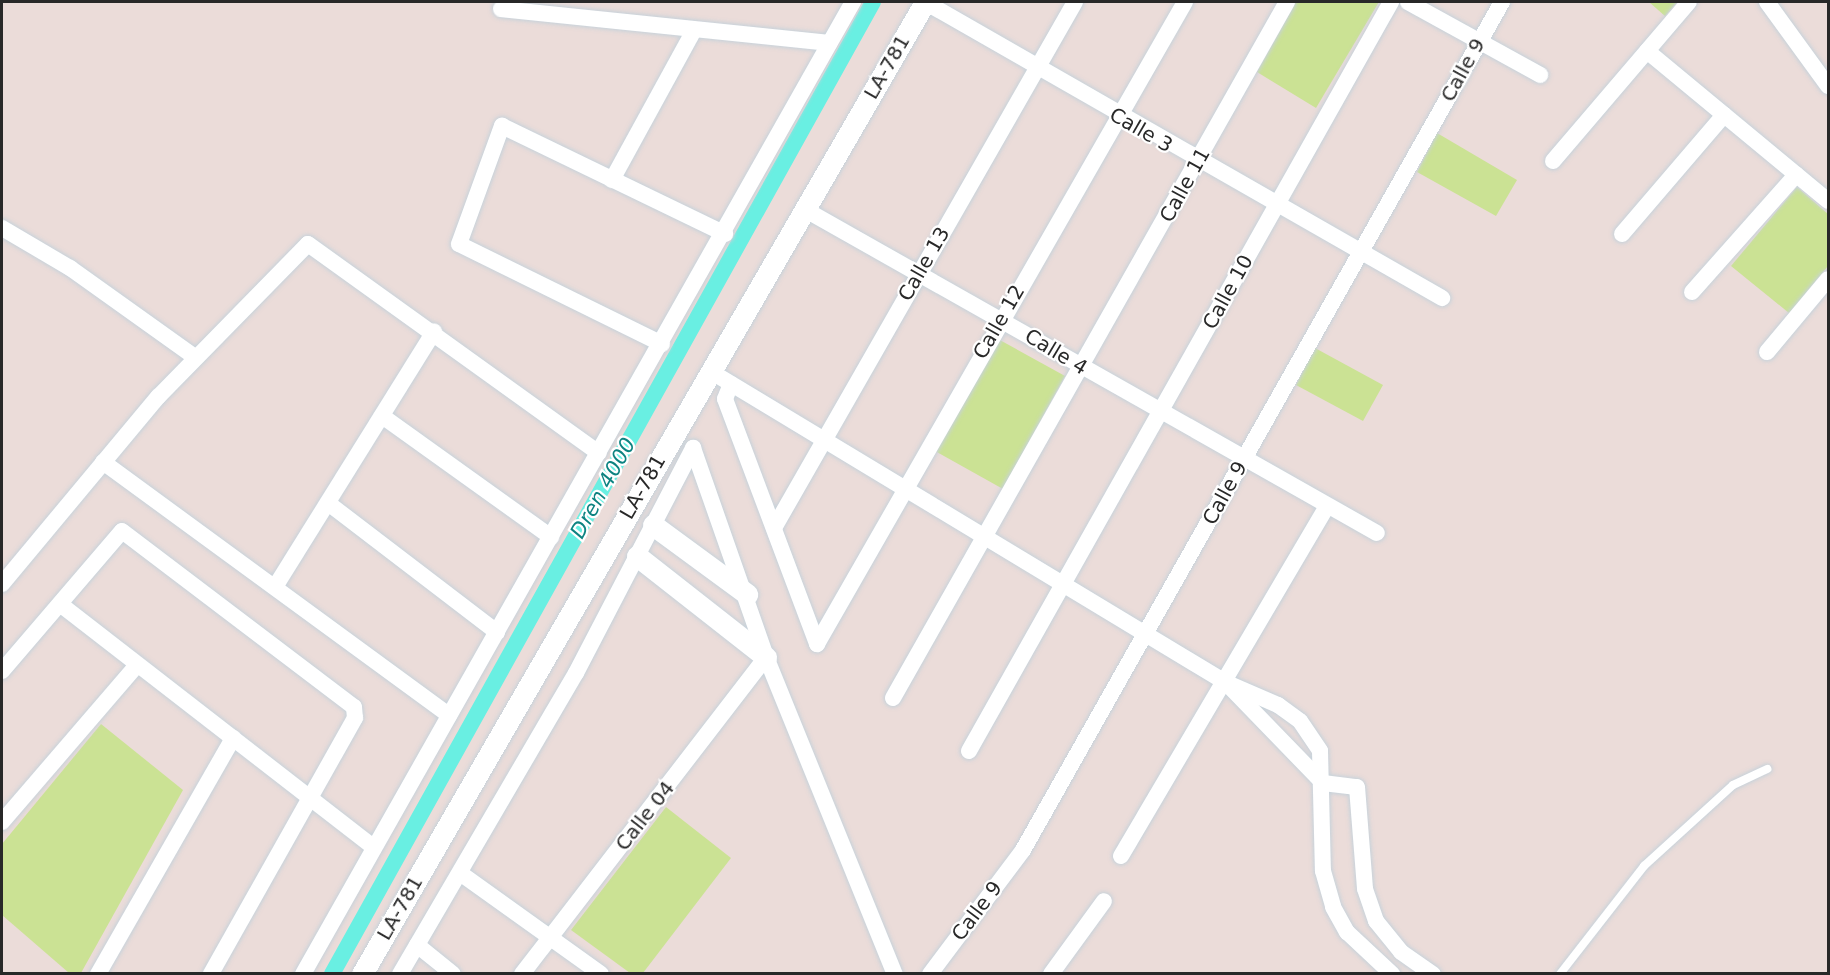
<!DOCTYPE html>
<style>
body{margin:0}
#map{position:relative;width:1830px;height:975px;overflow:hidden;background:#ebdcd9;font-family:"DejaVu Sans",sans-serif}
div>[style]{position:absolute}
.green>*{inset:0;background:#cbe294}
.canal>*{height:16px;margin:-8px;padding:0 8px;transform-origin:8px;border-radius:8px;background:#69efe2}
.roads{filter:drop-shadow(0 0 2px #c7d2da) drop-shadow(0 0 2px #c7d2da)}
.service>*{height:8px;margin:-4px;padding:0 4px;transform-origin:4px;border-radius:4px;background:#fff}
.minor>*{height:16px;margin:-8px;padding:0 8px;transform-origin:8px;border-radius:8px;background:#fff}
.tertiary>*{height:21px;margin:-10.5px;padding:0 10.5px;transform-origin:10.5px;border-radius:10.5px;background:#fff}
span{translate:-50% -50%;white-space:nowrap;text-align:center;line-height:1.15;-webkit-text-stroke:4.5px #fff;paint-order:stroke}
.street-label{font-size:20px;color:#282828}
.water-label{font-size:21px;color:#0d8381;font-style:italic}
.frame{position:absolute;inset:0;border:3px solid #282828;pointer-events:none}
</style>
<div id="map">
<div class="green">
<i style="clip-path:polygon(1296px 2px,1379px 2px,1316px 108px,1257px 72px)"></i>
<i style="clip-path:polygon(1649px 2px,1677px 2px,1665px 16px)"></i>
<i style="clip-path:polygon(1437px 133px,1517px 180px,1496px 216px,1417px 172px)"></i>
<i style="clip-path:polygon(1797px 187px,1828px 214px,1828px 266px,1789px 313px,1731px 266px)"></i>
<i style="clip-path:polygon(998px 339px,1065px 376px,1003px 489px,935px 451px)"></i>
<i style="clip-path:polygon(1315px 348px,1383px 385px,1363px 421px,1296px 385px)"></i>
<i style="clip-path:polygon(101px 724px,183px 790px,81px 973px,69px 973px,2px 915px,2px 844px)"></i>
<i style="clip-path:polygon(666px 807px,731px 858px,643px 973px,630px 973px,571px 930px)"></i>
</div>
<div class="canal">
<i style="left:332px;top:974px;width:1112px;rotate:-60.9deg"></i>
</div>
<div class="roads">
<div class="service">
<i style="left:1560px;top:974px;width:137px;rotate:-52.1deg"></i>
<i style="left:1644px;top:866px;width:120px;rotate:-42.3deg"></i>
<i style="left:1733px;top:785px;width:38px;rotate:-25deg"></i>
</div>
<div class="minor">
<i style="left:925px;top:2px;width:596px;rotate:29.79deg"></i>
<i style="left:1408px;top:2px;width:151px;rotate:28.9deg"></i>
<i style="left:1767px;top:2px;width:104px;rotate:54deg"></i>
<i style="left:501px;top:9px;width:330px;rotate:5.9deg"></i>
<i style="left:1647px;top:51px;width:235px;rotate:39.6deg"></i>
<i style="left:1553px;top:161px;width:209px;rotate:-49.5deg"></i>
<i style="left:612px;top:180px;width:171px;rotate:-61.3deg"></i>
<i style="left:804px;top:209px;width:658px;rotate:29.49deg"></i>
<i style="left:2px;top:228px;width:79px;rotate:30.5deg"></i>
<i style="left:70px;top:268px;width:153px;rotate:35.5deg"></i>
<i style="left:1622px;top:234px;width:157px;rotate:-49.4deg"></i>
<i style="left:1692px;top:292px;width:157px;rotate:-48.4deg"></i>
<i style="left:662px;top:344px;width:226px;rotate:-153.8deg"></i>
<i style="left:459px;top:244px;width:126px;rotate:-70deg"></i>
<i style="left:502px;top:126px;width:248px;rotate:25.8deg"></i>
<i style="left:1767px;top:352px;width:95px;rotate:-50.1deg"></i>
<i style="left:710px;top:371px;width:602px;rotate:31.13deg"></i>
<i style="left:1225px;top:682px;width:58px;rotate:23.5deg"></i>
<i style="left:1278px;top:705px;width:27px;rotate:36deg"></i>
<i style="left:1300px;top:721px;width:36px;rotate:56deg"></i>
<i style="left:1320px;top:751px;width:120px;rotate:88.6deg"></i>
<i style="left:1323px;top:871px;width:37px;rotate:74deg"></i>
<i style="left:1333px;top:907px;width:29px;rotate:61deg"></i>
<i style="left:1347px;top:932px;width:62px;rotate:43deg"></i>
<i style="left:731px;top:384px;width:16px;rotate:112deg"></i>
<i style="left:725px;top:399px;width:262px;rotate:69.4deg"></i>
<i style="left:382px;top:416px;width:208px;rotate:35.6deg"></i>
<i style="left:693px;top:448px;width:221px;rotate:70.7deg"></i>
<i style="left:766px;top:657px;width:342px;rotate:67.9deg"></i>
<i style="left:103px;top:462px;width:429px;rotate:36.2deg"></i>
<i style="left:328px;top:503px;width:213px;rotate:37.4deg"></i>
<i style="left:774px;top:528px;width:606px;rotate:-60.22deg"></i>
<i style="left:2px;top:584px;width:244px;rotate:-50.2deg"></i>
<i style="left:158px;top:397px;width:214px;rotate:-45.6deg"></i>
<i style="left:308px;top:244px;width:358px;rotate:35.7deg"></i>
<i style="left:275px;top:587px;width:301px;rotate:-58.1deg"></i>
<i style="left:60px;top:604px;width:395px;rotate:37.8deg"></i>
<i style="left:817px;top:644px;width:740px;rotate:-60.18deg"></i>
<i style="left:2px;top:671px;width:184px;rotate:-49.4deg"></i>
<i style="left:122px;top:531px;width:291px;rotate:37.2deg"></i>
<i style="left:354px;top:707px;width:11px;rotate:85deg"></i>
<i style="left:355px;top:718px;width:294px;rotate:119.4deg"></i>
<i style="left:1230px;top:687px;width:134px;rotate:45.9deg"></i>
<i style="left:1323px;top:783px;width:34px;rotate:7deg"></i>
<i style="left:1357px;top:787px;width:102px;rotate:85.5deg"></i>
<i style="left:1365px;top:889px;width:34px;rotate:71deg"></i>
<i style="left:1376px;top:921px;width:40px;rotate:51deg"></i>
<i style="left:1401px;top:952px;width:39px;rotate:35deg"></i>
<i style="left:893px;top:698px;width:800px;rotate:-60.49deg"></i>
<i style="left:969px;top:751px;width:860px;rotate:-60.6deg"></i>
<i style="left:2px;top:822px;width:207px;rotate:-49.3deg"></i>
<i style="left:1121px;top:856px;width:406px;rotate:-59.5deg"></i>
<i style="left:460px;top:873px;width:173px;rotate:35.6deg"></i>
<i style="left:417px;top:945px;width:46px;rotate:38.9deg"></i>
<i style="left:98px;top:974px;width:272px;rotate:-60.2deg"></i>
<i style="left:303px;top:974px;width:1117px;rotate:-60.5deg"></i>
<i style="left:400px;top:974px;width:349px;rotate:-59.7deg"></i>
<i style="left:576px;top:673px;width:254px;rotate:-62.5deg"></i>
<i style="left:522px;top:974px;width:400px;rotate:-52.4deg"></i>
<i style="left:930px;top:974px;width:155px;rotate:-53.1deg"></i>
<i style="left:1023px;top:850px;width:974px;rotate:-60.54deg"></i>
<i style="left:1051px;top:974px;width:90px;rotate:-54deg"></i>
</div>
<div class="tertiary">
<i style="left:653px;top:525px;width:117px;rotate:36.3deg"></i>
<i style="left:637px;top:556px;width:164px;rotate:38.1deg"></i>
<i style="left:362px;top:974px;width:1123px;rotate:-59.92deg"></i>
</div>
</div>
<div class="street-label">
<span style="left:887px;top:67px;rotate:-60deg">LA-781</span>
<span style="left:1463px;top:70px;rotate:-61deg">Calle 9</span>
<span style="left:1141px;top:130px;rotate:30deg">Calle 3</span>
<span style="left:1185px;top:185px;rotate:-61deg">Calle 11</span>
<span style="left:924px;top:264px;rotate:-60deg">Calle 13</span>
<span style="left:1228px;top:292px;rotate:-61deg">Calle 10</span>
<span style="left:999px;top:322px;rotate:-60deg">Calle 12</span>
<span style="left:1056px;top:352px;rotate:31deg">Calle 4</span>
<span style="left:643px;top:487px;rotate:-60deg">LA-781</span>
<span style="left:1225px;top:493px;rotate:-61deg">Calle 9</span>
<span style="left:645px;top:816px;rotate:-52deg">Calle 04</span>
<span style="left:400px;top:908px;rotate:-60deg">LA-781</span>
<span style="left:977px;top:911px;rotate:-53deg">Calle 9</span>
</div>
<div class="water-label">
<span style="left:603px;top:488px;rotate:-61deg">Dren 4000</span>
</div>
<div class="frame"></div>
</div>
